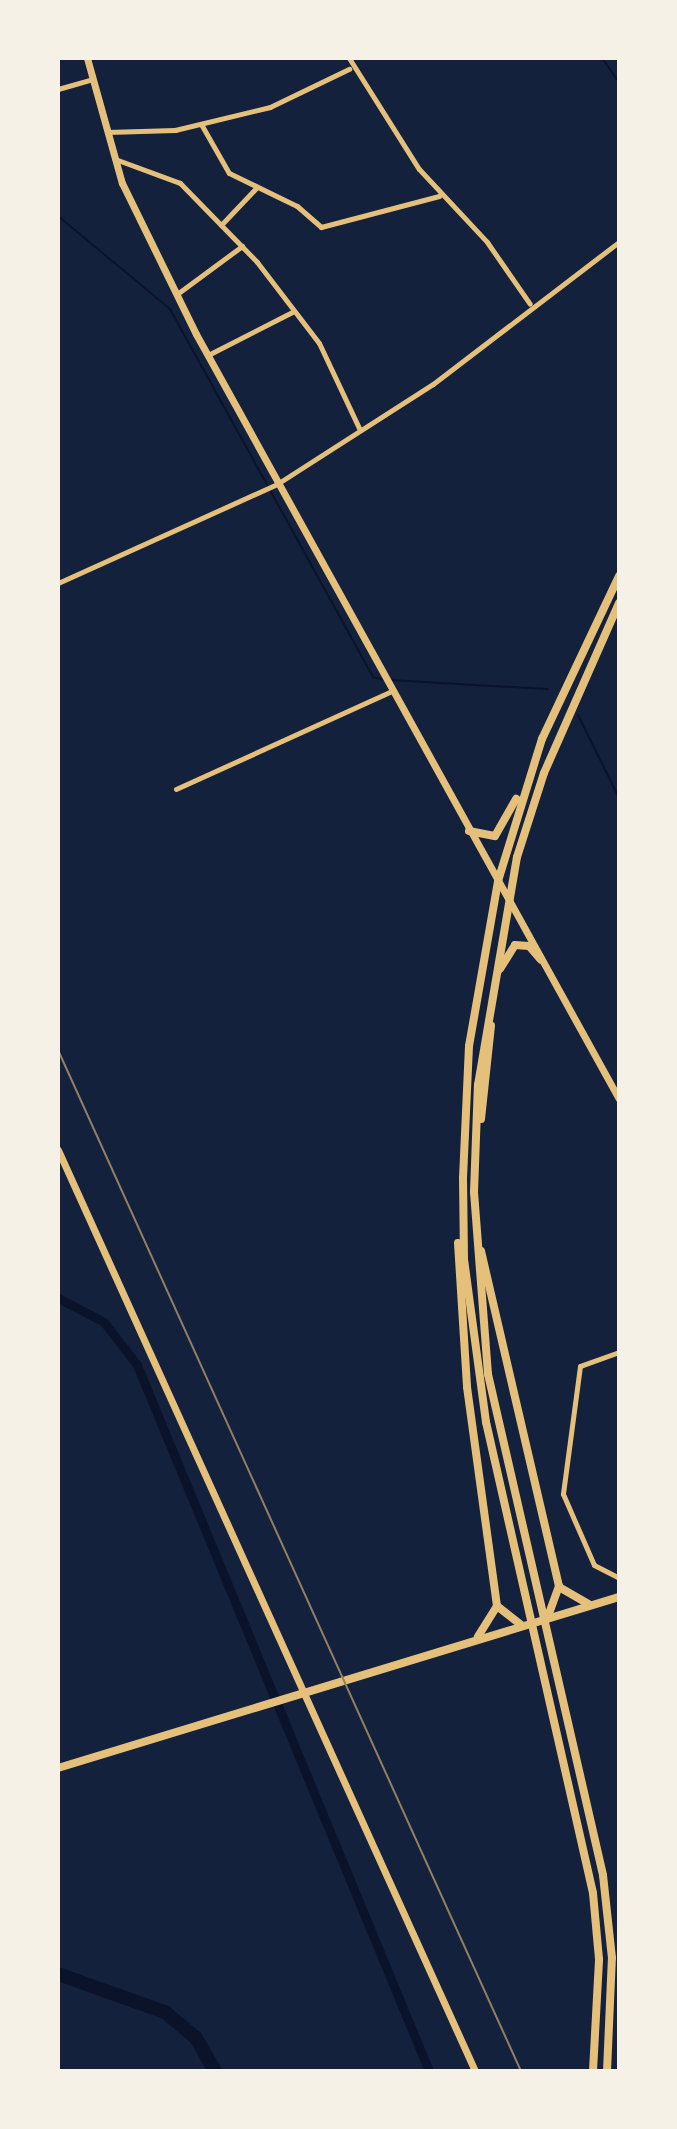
<!DOCTYPE html>
<style>
body{margin:0}
#map{position:relative;width:677px;height:2129px;overflow:hidden;background:#14213d;font-family:"Public Sans",sans-serif}
div>[style]{position:absolute}
.stream>*{height:2px;margin:-1px;padding:0 1px;transform-origin:1px;border-radius:1px;background:#0b132b}
.canal>*{height:9px;margin:-4.5px;padding:0 4.5px;transform-origin:4.5px;border-radius:4.5px;background:#0b132b}
.river>*{height:14px;margin:-7px;padding:0 7px;transform-origin:7px;border-radius:7px;background:#0b132b}
.minor>*{height:5px;margin:-2.5px;padding:0 2.5px;transform-origin:2.5px;border-radius:2.5px;background:#e5c07b}
.secondary>*{height:7px;margin:-3.5px;padding:0 3.5px;transform-origin:3.5px;border-radius:3.5px;background:#e5c07b}
.primary>*{height:8px;margin:-4px;padding:0 4px;transform-origin:4px;border-radius:4px;background:#e5c07b}
.trunk>*{height:8px;margin:-4px;padding:0 4px;transform-origin:4px;border-radius:4px;background:#e5c07b}
.rail>*{height:2px;margin:-1px;padding:0 1px;transform-origin:1px;border-radius:1px;background:#918062}
span{translate:-50% -50%;white-space:nowrap;text-align:center;line-height:1.15;-webkit-text-stroke:7px #f6f1e7;paint-order:stroke}
.frame{position:absolute;inset:0;border:60px solid #f6f1e7;pointer-events:none}
</style>
<div id="map">
<div class="stream">
<i style="left:602px;top:58px;width:29px;rotate:55deg"></i>
<i style="left:58px;top:216px;width:146px;rotate:39.7deg"></i>
<i style="left:170px;top:309px;width:420px;rotate:61.1deg"></i>
<i style="left:373px;top:677px;width:11px;rotate:15deg"></i>
<i style="left:390px;top:680px;width:158px;rotate:3.3deg"></i>
<i style="left:578px;top:715px;width:93px;rotate:63.7deg"></i>
</div>
<div class="canal">
<i style="left:58px;top:1298px;width:52px;rotate:27.6deg"></i>
<i style="left:104px;top:1322px;width:54px;rotate:52.5deg"></i>
<i style="left:137px;top:1365px;width:764px;rotate:67.53deg"></i>
</div>
<div class="river">
<i style="left:58px;top:1974px;width:114px;rotate:19.6deg"></i>
<i style="left:165px;top:2012px;width:40px;rotate:40deg"></i>
<i style="left:196px;top:2038px;width:38px;rotate:60deg"></i>
</div>
<div class="minor">
<i style="left:349px;top:58px;width:131px;rotate:57.8deg"></i>
<i style="left:419px;top:169px;width:100px;rotate:47deg"></i>
<i style="left:487px;top:242px;width:75px;rotate:55.3deg"></i>
<i style="left:58px;top:89px;width:36px;rotate:-16deg"></i>
<i style="left:201px;top:124px;width:56px;rotate:60.3deg"></i>
<i style="left:229px;top:173px;width:76px;rotate:25.9deg"></i>
<i style="left:297px;top:206px;width:32px;rotate:41deg"></i>
<i style="left:321px;top:227px;width:122px;rotate:-14.7deg"></i>
<i style="left:107px;top:132px;width:68px;rotate:-1.7deg"></i>
<i style="left:175px;top:130px;width:98px;rotate:-13.6deg"></i>
<i style="left:270px;top:107px;width:88px;rotate:-25.7deg"></i>
<i style="left:115px;top:159px;width:69px;rotate:20.3deg"></i>
<i style="left:180px;top:183px;width:110px;rotate:45.7deg"></i>
<i style="left:257px;top:262px;width:102px;rotate:52.6deg"></i>
<i style="left:319px;top:343px;width:96px;rotate:64.8deg"></i>
<i style="left:221px;top:225px;width:52px;rotate:-46.5deg"></i>
<i style="left:177px;top:294px;width:81px;rotate:-36.4deg"></i>
<i style="left:208px;top:355px;width:94px;rotate:-27.1deg"></i>
<i style="left:58px;top:583px;width:240px;rotate:-24.3deg"></i>
<i style="left:277px;top:484px;width:185px;rotate:-32.7deg"></i>
<i style="left:433px;top:384px;width:234px;rotate:-37.4deg"></i>
<i style="left:176px;top:789px;width:237px;rotate:-24.4deg"></i>
<i style="left:619px;top:1352px;width:41px;rotate:160.3deg"></i>
<i style="left:580px;top:1366px;width:129px;rotate:97.6deg"></i>
<i style="left:563px;top:1494px;width:77px;rotate:66.4deg"></i>
<i style="left:594px;top:1565px;width:28px;rotate:27deg"></i>
</div>
<div class="secondary">
<i style="left:87px;top:58px;width:130px;rotate:74.4deg"></i>
<i style="left:122px;top:183px;width:168px;rotate:63.9deg"></i>
<i style="left:196px;top:334px;width:874px;rotate:61.06deg"></i>
<i style="left:58px;top:1150px;width:1011px;rotate:65.64deg"></i>
</div>
<div class="primary">
<i style="left:58px;top:1768px;width:586px;rotate:-16.95deg"></i>
</div>
<div class="trunk">
<i style="left:469px;top:831px;width:26px;rotate:11deg"></i>
<i style="left:495px;top:836px;width:43px;rotate:-60.4deg"></i>
<i style="left:500px;top:969px;width:28px;rotate:-58deg"></i>
<i style="left:515px;top:945px;width:14px;rotate:4deg"></i>
<i style="left:529px;top:946px;width:18px;rotate:49deg"></i>
<i style="left:481px;top:1119px;width:94px;rotate:-83.9deg"></i>
<i style="left:458px;top:1243px;width:144px;rotate:86.4deg"></i>
<i style="left:467px;top:1387px;width:221px;rotate:82.2deg"></i>
<i style="left:497px;top:1606px;width:36px;rotate:122deg"></i>
<i style="left:481px;top:1251px;width:344px;rotate:76.9deg"></i>
<i style="left:559px;top:1586px;width:32px;rotate:110deg"></i>
<i style="left:559px;top:1587px;width:34px;rotate:30deg"></i>
<i style="left:497px;top:1606px;width:31px;rotate:38deg"></i>
<i style="left:593px;top:2071px;width:112px;rotate:-86.9deg"></i>
<i style="left:599px;top:1959px;width:66px;rotate:-95.2deg"></i>
<i style="left:593px;top:1893px;width:483px;rotate:-102.8deg"></i>
<i style="left:486px;top:1422px;width:164px;rotate:-97.7deg"></i>
<i style="left:464px;top:1259px;width:81px;rotate:-90.7deg"></i>
<i style="left:463px;top:1178px;width:132px;rotate:-87.4deg"></i>
<i style="left:469px;top:1046px;width:168px;rotate:-80deg"></i>
<i style="left:498px;top:881px;width:149px;rotate:-72.8deg"></i>
<i style="left:542px;top:739px;width:180px;rotate:-64.7deg"></i>
<i style="left:607px;top:2071px;width:113px;rotate:-87.5deg"></i>
<i style="left:612px;top:1958px;width:83px;rotate:-96.2deg"></i>
<i style="left:603px;top:1875px;width:514px;rotate:-102.93deg"></i>
<i style="left:488px;top:1374px;width:183px;rotate:-94.4deg"></i>
<i style="left:474px;top:1192px;width:107px;rotate:-87.9deg"></i>
<i style="left:478px;top:1085px;width:231px;rotate:-80.3deg"></i>
<i style="left:517px;top:857px;width:88px;rotate:-72.2deg"></i>
<i style="left:544px;top:773px;width:186px;rotate:-66.2deg"></i>
</div>
<div class="rail">
<i style="left:58px;top:1050px;width:1121px;rotate:65.61deg"></i>
</div>
<div class="frame"></div>
</div>
